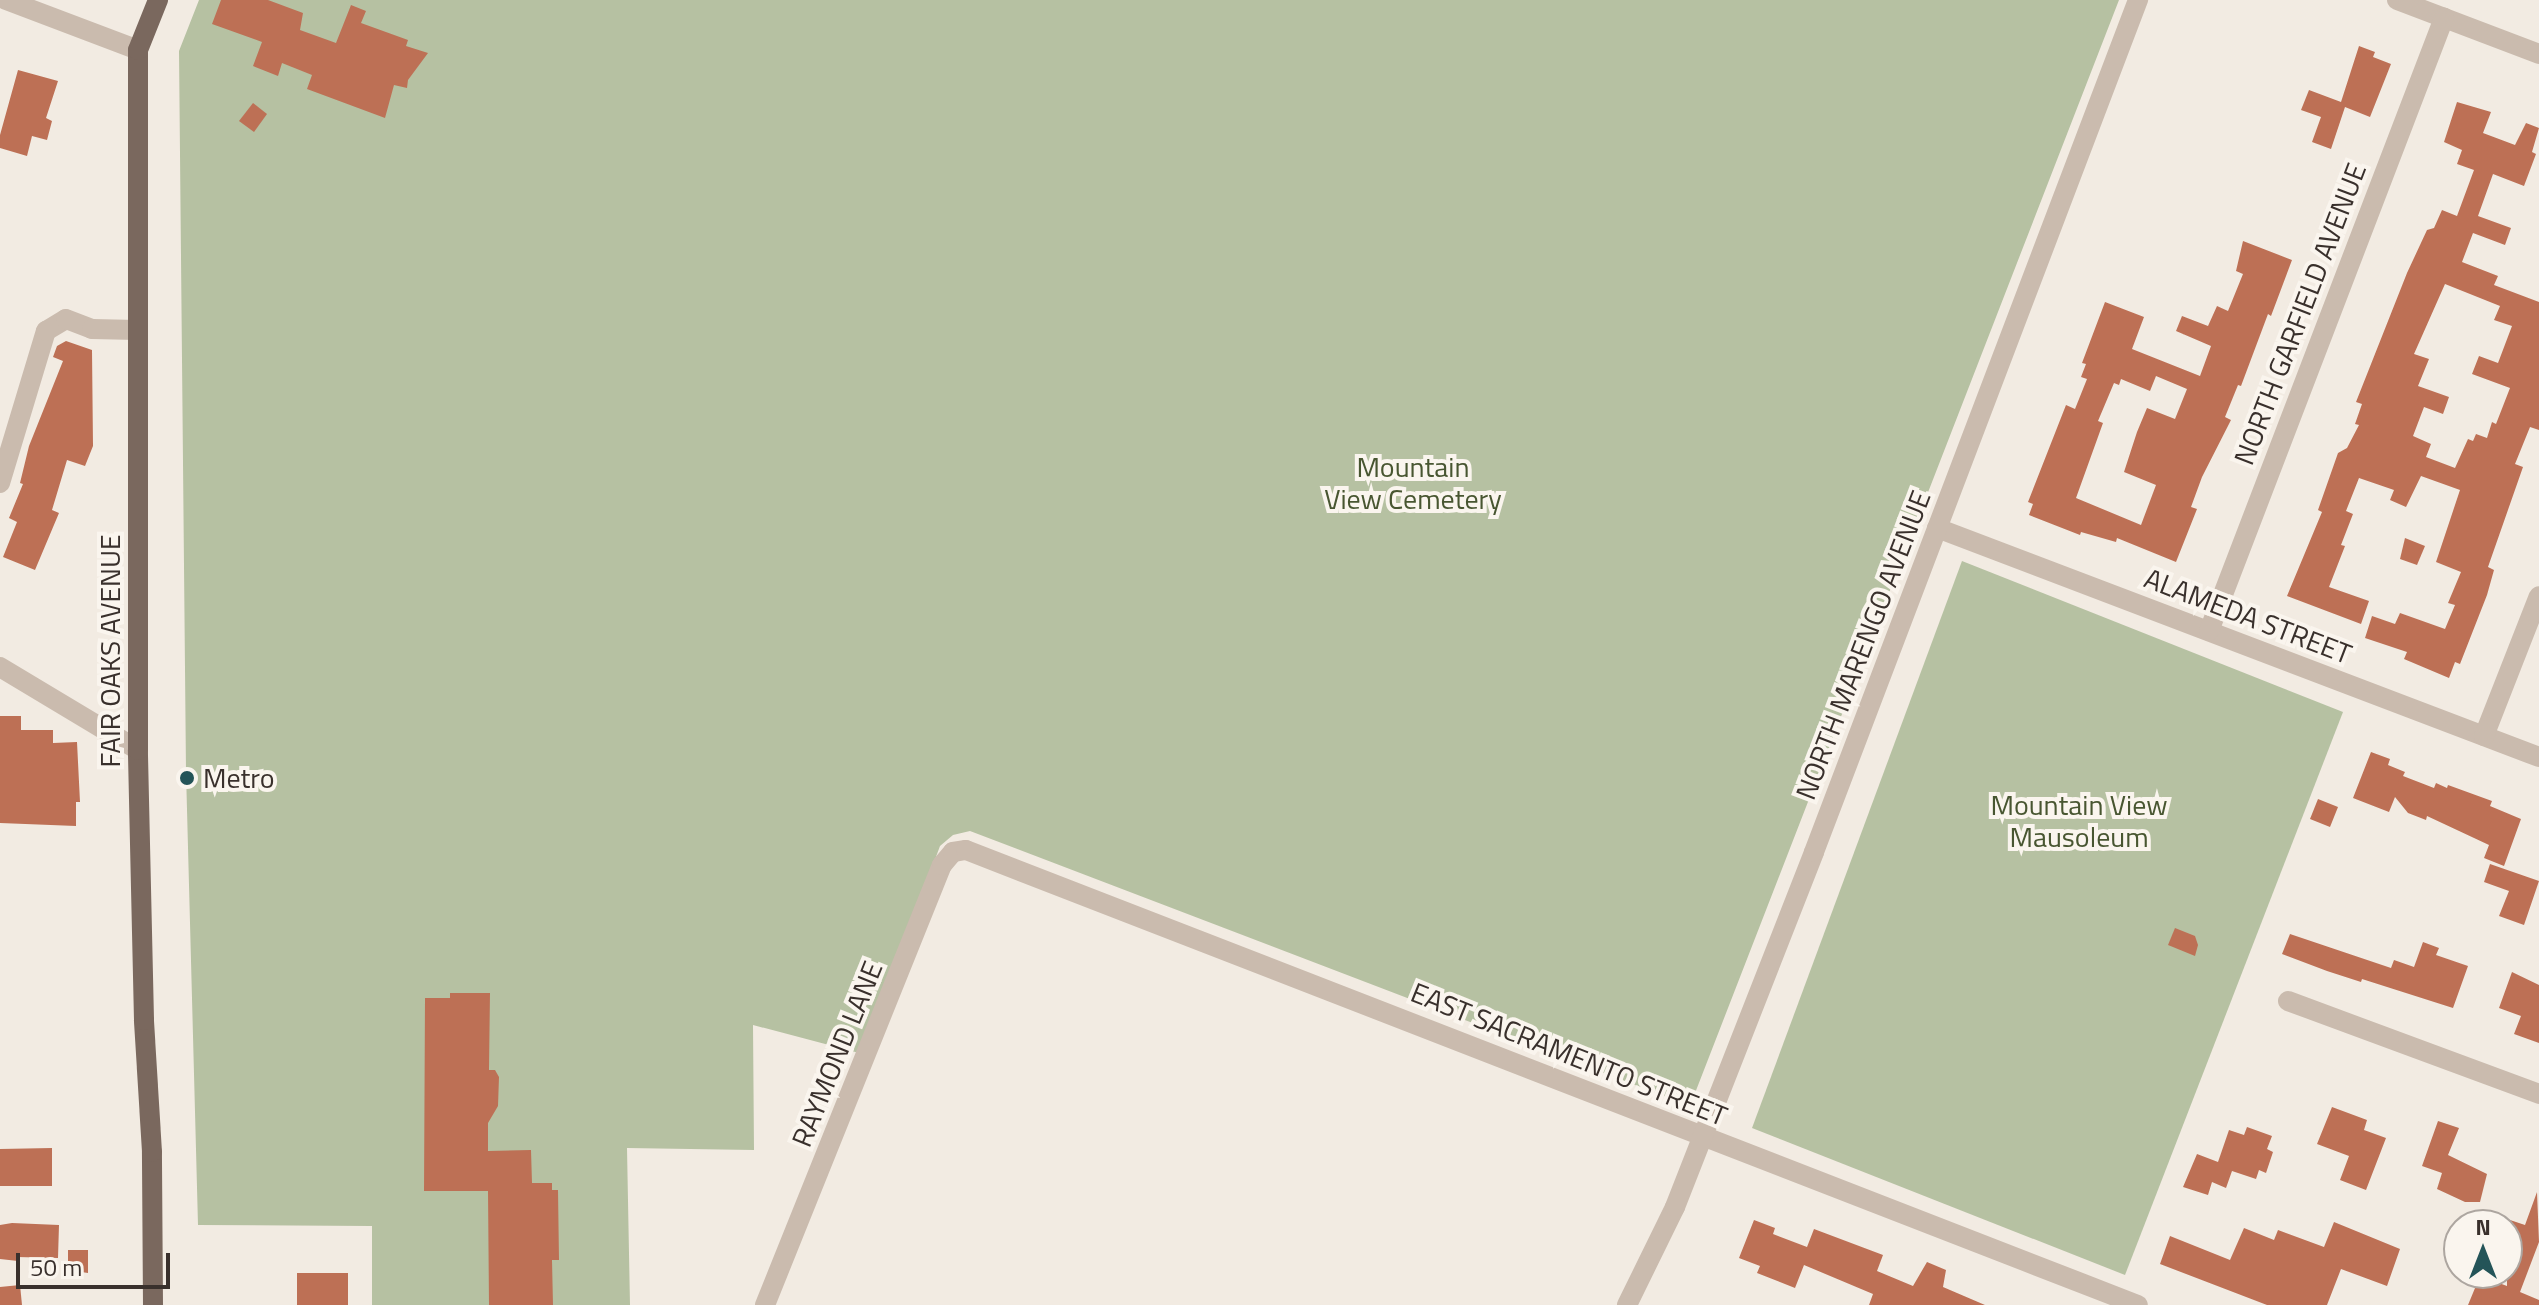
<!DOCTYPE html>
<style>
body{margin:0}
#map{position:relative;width:2539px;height:1305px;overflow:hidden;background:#f2ebe2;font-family:"Titillium Web",sans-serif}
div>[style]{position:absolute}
.green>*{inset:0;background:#b6c1a2}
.building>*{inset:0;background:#bd7055}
.minor>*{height:20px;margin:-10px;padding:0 10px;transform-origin:10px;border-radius:10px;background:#cabbae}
.major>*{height:20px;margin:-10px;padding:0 10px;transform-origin:10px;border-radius:10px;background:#7a685e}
.dots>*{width:22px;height:22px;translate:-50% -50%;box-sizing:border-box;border:4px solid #faf5ee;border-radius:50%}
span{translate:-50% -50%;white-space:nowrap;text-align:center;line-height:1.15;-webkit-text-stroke:8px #faf5ee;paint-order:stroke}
.street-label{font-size:28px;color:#39302c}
.park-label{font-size:28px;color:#485631}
.poi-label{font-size:28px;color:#39302c}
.left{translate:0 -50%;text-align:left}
.north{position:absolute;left:2443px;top:1209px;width:80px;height:80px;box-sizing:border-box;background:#faf5ee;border:2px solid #ada6a0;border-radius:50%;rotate:0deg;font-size:22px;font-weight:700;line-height:32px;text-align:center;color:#39302c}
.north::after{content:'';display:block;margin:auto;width:28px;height:36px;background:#245458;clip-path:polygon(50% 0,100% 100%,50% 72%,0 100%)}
.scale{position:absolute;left:16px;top:1253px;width:154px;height:36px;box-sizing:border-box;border:4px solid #39302c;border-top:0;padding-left:10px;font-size:24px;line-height:28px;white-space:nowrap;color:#39302c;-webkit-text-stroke:6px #faf5ee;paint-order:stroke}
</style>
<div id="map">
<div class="green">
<i style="clip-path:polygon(199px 0,2119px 0,1690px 1106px,970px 831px,953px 835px,940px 846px,863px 1054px,753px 1025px,754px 1150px,627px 1148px,630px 1305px,372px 1305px,372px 1226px,198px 1225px,186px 772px,179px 51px)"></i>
<i style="clip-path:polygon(1962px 561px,2343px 712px,2125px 1275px,1752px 1128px)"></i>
</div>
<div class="building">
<i style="clip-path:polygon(221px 0,268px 0,303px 13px,300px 30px,336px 43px,351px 5px,366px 11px,361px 23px,408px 40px,406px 46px,428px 53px,408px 80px,407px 88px,394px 85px,385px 118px,307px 89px,312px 75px,282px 63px,278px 76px,253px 66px,262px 42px,212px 24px)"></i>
<i style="clip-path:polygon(2359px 46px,2375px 52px,2373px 57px,2391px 64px,2370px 117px,2345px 107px,2331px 149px,2312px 142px,2321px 117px,2301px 110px,2309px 90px,2341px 102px)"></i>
<i style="clip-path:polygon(18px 70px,58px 81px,46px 118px,52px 121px,47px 140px,32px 136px,27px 156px,0 148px,0 135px)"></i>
<i style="clip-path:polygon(evenodd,2457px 102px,2491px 112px,2483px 133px,2515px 145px,2526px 123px,2539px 128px,2532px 152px,2536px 154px,2524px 186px,2493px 174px,2478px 216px,2511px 228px,2505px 245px,2473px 233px,2462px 262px,2498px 276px,2494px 285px,2539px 302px,2539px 430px,2530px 427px,2515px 464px,2523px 467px,2488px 567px,2494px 570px,2487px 595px,2460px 664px,2455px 662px,2449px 678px,2404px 659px,2407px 652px,2365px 638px,2372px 616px,2395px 624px,2400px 613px,2445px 629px,2455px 605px,2448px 603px,2461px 572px,2436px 562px,2460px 490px,2421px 476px,2406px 507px,2390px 500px,2394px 490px,2359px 478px,2346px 511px,2353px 514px,2341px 545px,2345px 546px,2329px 587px,2369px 601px,2361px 624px,2287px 596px,2322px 512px,2318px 510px,2338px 453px,2347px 448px,2359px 425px,2355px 424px,2362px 404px,2356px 402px,2407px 273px,2427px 230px,2434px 228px,2442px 210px,2457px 216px,2474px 170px,2457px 164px,2462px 150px,2444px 142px,2457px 102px,2445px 284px,2500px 306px,2494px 320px,2512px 326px,2498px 363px,2479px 356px,2472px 374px,2510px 388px,2496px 424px,2492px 422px,2487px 438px,2476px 434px,2473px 441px,2468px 439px,2455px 468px,2426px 457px,2431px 444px,2413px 436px,2424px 407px,2443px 414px,2449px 397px,2418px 386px,2429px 359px,2414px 354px,2445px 284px)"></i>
<i style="clip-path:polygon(253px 103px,267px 114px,254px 132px,239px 121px)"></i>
<i style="clip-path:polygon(evenodd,2243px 241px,2292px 260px,2271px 316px,2268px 314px,2241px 386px,2238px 385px,2225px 417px,2231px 420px,2202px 477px,2191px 507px,2197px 509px,2176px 562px,2117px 538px,2116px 542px,2081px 532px,2080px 535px,2029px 515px,2033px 504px,2028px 502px,2066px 405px,2075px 409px,2087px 379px,2081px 377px,2086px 364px,2082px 363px,2105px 302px,2144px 317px,2132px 349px,2200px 376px,2211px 346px,2176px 331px,2182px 316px,2208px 326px,2217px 306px,2228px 311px,2243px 274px,2236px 271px,2243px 241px,2156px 376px,2187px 389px,2175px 419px,2147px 408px,2137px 432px,2124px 472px,2156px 485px,2141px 525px,2076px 498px,2103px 423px,2098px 421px,2114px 383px,2119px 385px,2121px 379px,2150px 391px,2156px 376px)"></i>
<i style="clip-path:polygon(66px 341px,92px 350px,93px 446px,85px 466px,67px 460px,52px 510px,59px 513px,35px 570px,3px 557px,17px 522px,9px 518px,23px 484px,20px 483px,29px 446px,63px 361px,53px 357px,57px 346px)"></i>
<i style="clip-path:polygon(2405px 538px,2425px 546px,2417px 565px,2400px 559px)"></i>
<i style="clip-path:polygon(0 716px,21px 716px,21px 730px,53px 730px,53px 743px,77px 742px,80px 802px,76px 802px,76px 826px,0 823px)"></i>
<i style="clip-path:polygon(2371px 752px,2390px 759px,2388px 765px,2405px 772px,2403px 776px,2434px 788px,2436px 783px,2447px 788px,2448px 785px,2492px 801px,2490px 806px,2521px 819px,2504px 866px,2484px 858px,2489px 845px,2427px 816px,2426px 820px,2408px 813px,2395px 797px,2389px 812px,2353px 798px)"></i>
<i style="clip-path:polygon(2318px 799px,2338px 807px,2330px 827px,2310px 819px)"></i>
<i style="clip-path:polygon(2490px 864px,2539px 881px,2524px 925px,2499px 916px,2509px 891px,2484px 882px)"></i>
<i style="clip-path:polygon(2175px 928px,2195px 936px,2198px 945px,2195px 956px,2168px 945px)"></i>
<i style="clip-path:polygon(2290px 934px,2391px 968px,2394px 960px,2414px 967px,2423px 942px,2439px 948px,2436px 955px,2468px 966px,2453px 1008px,2362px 979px,2361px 982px,2327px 971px,2282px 954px)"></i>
<i style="clip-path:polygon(2512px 972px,2539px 985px,2539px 1043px,2514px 1034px,2521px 1016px,2499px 1008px)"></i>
<i style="clip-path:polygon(450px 993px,490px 993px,489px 1070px,495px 1070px,499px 1077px,498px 1106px,488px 1123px,488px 1151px,531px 1150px,532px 1183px,552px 1183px,552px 1190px,558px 1190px,559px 1260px,552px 1260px,553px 1305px,489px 1305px,488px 1191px,424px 1191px,425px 998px,450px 998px)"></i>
<i style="clip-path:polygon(2332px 1107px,2367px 1120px,2364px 1130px,2386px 1138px,2366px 1190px,2340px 1180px,2349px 1156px,2317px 1144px)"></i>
<i style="clip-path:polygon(2438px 1121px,2459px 1128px,2448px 1155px,2487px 1174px,2480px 1202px,2465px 1202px,2437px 1189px,2442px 1173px,2422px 1166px)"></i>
<i style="clip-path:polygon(2247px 1127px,2272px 1136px,2267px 1149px,2273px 1152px,2266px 1173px,2259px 1170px,2256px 1179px,2232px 1171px,2226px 1188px,2212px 1182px,2208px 1195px,2183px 1187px,2197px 1154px,2218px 1162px,2229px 1130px,2244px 1135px)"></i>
<i style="clip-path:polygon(52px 1148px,52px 1186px,0 1186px,0 1149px)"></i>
<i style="clip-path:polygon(2537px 1192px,2539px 1242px,2520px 1292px,2539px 1300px,2539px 1305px,2468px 1305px,2480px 1276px,2507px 1286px,2507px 1219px,2525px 1225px)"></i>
<i style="clip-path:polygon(1754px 1220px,1775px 1228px,1773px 1234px,1807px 1247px,1814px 1229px,1883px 1255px,1877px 1271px,1913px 1286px,1927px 1262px,1946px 1270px,1943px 1287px,1985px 1305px,1869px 1305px,1873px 1294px,1804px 1265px,1795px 1288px,1757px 1273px,1760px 1266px,1739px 1258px)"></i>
<i style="clip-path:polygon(2334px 1222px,2400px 1249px,2387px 1286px,2341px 1269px,2327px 1305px,2267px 1305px,2160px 1264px,2170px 1236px,2230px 1260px,2244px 1228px,2274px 1240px,2278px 1230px,2324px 1247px)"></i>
<i style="clip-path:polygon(12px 1223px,59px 1225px,58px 1258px,17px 1257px,18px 1261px,0 1259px,0 1225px)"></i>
<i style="clip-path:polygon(68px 1250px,88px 1250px,88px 1273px,68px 1270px)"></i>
<i style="clip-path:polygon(297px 1273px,348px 1273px,348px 1305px,297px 1305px)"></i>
<i style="clip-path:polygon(20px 1285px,22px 1305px,0 1305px,0 1287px)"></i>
</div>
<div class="minor">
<i style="left:6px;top:0;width:141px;rotate:20.7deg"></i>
<i style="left:2397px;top:0;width:152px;rotate:20.8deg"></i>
<i style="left:0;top:483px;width:159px;rotate:-73.2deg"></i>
<i style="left:46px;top:331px;width:23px;rotate:-31deg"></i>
<i style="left:66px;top:319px;width:28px;rotate:21deg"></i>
<i style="left:92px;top:329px;width:45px;rotate:1.3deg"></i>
<i style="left:1937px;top:528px;width:644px;rotate:20.83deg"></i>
<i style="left:2209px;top:631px;width:657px;rotate:-69.03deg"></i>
<i style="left:0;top:667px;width:161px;rotate:31deg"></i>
<i style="left:2484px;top:736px;width:150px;rotate:-68.6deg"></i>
<i style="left:2288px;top:1001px;width:268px;rotate:20.3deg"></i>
<i style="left:765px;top:1305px;width:474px;rotate:-68.1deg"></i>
<i style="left:942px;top:865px;width:17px;rotate:-50deg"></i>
<i style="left:953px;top:852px;width:13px;rotate:-9deg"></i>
<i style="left:966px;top:850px;width:1257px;rotate:21.22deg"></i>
<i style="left:1627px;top:1305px;width:109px;rotate:-63.9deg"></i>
<i style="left:1675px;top:1207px;width:381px;rotate:-68.6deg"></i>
<i style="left:1814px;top:852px;width:912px;rotate:-69.18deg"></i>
</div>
<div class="major">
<i style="left:153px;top:1305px;width:153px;rotate:-90.4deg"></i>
<i style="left:152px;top:1152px;width:132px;rotate:-93.5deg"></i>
<i style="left:144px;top:1020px;width:270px;rotate:-91.3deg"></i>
<i style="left:138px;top:750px;width:700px;rotate:-90deg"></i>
<i style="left:138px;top:50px;width:54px;rotate:-68.2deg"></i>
</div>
<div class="dots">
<i style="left:187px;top:778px;background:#245458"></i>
</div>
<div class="street-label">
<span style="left:2300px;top:314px;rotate:-69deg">NORTH GARFIELD AVENUE</span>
<span style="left:2248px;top:616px;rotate:21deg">ALAMEDA STREET</span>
<span style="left:1863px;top:645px;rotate:-69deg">NORTH MARENGO AVENUE</span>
<span style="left:110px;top:651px;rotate:-90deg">FAIR OAKS AVENUE</span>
<span style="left:837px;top:1054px;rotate:-68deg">RAYMOND LANE</span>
<span style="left:1569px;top:1054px;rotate:22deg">EAST SACRAMENTO STREET</span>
</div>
<div class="park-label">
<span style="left:1413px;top:483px">Mountain<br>View Cemetery</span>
<span style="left:2079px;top:821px">Mountain View<br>Mausoleum</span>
</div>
<div class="poi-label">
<span class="left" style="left:203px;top:778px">Metro</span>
</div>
<div class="north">N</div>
<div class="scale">50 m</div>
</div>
